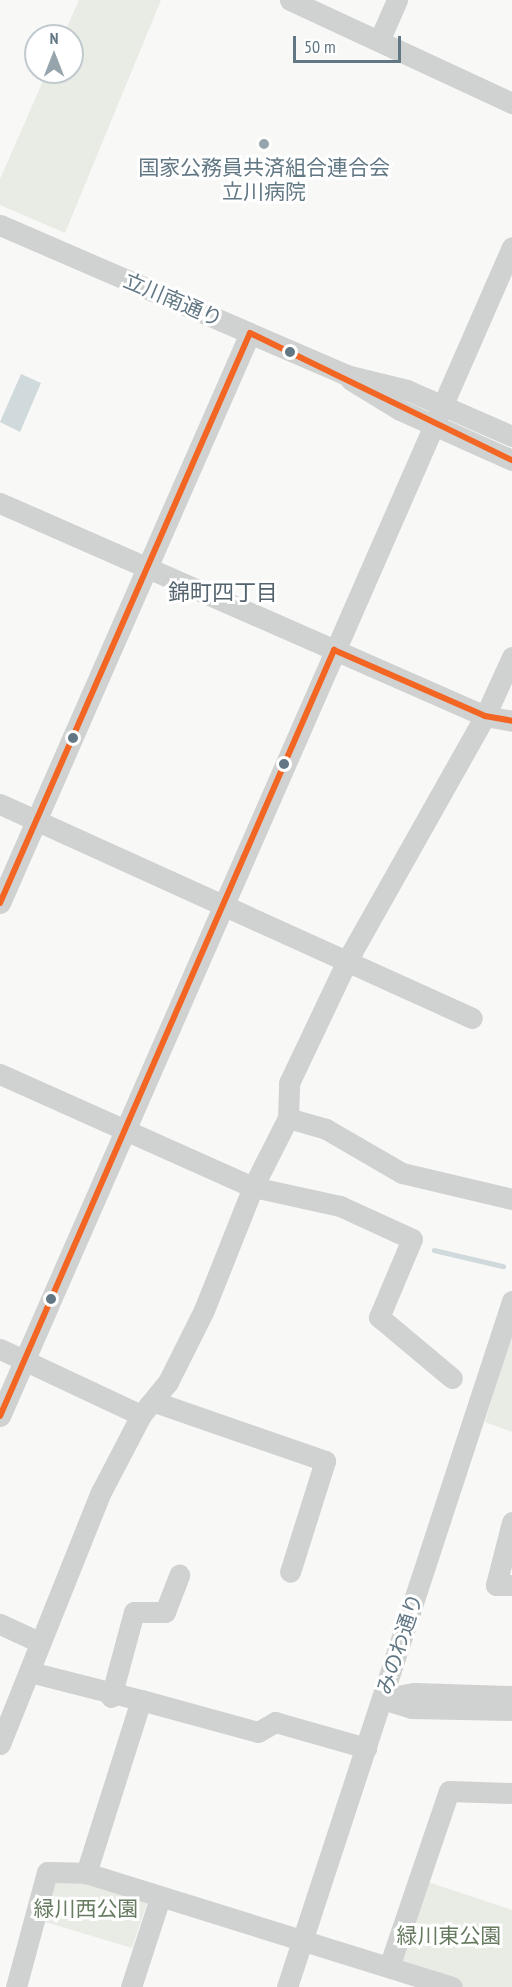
<!DOCTYPE html>
<meta charset="utf-8">
<style>
body{margin:0}
#map{position:relative;width:512px;height:1987px;overflow:hidden;background:#f8f8f7;font-family:"PT Sans Narrow","Noto Sans JP",sans-serif}
div>[style]{position:absolute}
.green>*{inset:0;background:#e8ece5}
.water>*{inset:0;background:#d0d9dc}
.stream>*{height:4.5px;margin:-2.25px;padding:0 2.25px;transform-origin:2.25px;border-radius:2.25px;background:#d0d9dc}
.minor>*{height:21px;margin:-10.5px;padding:0 10.5px;transform-origin:10.5px;border-radius:10.5px;background:#d0d2d2}
.bus-1>*{height:6px;margin:-3px;padding:0 3px;transform-origin:3px;border-radius:3px;background:#f26522}
.dots>*{width:16px;height:16px;translate:-50% -50%;box-sizing:border-box;border:3px solid #fff;border-radius:50%}
span{translate:-50% -50%;white-space:nowrap;text-align:center;line-height:1.15;-webkit-text-stroke:6px #fff;paint-order:stroke}
.poi-label{font-size:21px;color:#617784}
.street-label{font-size:21px;color:#617784}
.park-label{font-size:21px;color:#677b61}
.neighbourhood-label{font-size:22px;color:#54646e}
.north{position:absolute;left:24px;top:24px;width:60px;height:60px;box-sizing:border-box;background:#fff;border:2px solid #c0c9ce;border-radius:50%;rotate:0deg;font-size:16px;font-weight:700;line-height:24px;text-align:center;color:#617784}
.north::after{content:'';display:block;margin:auto;width:21px;height:27px;background:#96a4ac;clip-path:polygon(50% 0,100% 100%,50% 72%,0 100%)}
.scale{position:absolute;left:293px;top:36px;width:108px;height:27px;box-sizing:border-box;border:3px solid #617784;border-top:0;padding-left:8px;font-size:18px;line-height:21px;white-space:nowrap;color:#617784;-webkit-text-stroke:4px #fff;paint-order:stroke}
</style>
<div id="map">
<div class="green">
<i style="clip-path:polygon(79px 0,161px 0,65px 233px,0 205px,0 179px,47px 72px,72px 72px,72px 36px,63px 36px)"></i>
<i style="clip-path:polygon(512px 1332px,512px 1432px,485px 1422px)"></i>
<i style="clip-path:polygon(422px 1880px,512px 1910px,512px 1987px,462px 1987px,392px 1964px)"></i>
<i style="clip-path:polygon(54px 1881px,87px 1884px,147px 1903px,132px 1948px,42px 1921px)"></i>
</div>
<div class="water">
<i style="clip-path:polygon(21px 374px,41px 383px,20px 432px,0 422px)"></i>
</div>
<div class="stream">
<i style="left:434px;top:1250px;width:71px;rotate:13.1deg"></i>
</div>
<div class="minor">
<i style="left:290px;top:0;width:245px;rotate:24.9deg"></i>
<i style="left:379px;top:41px;width:45px;rotate:-66.3deg"></i>
<i style="left:0;top:225px;width:377px;rotate:23.4deg"></i>
<i style="left:346px;top:375px;width:63px;rotate:13.8deg"></i>
<i style="left:407px;top:390px;width:115px;rotate:23.7deg"></i>
<i style="left:351px;top:380px;width:57px;rotate:31.5deg"></i>
<i style="left:400px;top:410px;width:123px;rotate:24.1deg"></i>
<i style="left:0;top:503px;width:530px;rotate:23.71deg"></i>
<i style="left:485px;top:716px;width:27px;rotate:10deg"></i>
<i style="left:0;top:804px;width:518px;rotate:24.39deg"></i>
<i style="left:0;top:903px;width:622px;rotate:-66.32deg"></i>
<i style="left:0;top:1074px;width:277px;rotate:24.1deg"></i>
<i style="left:253px;top:1187px;width:89px;rotate:12.3deg"></i>
<i style="left:340px;top:1206px;width:79px;rotate:24.6deg"></i>
<i style="left:412px;top:1239px;width:85px;rotate:112.9deg"></i>
<i style="left:379px;top:1317px;width:95px;rotate:39.9deg"></i>
<i style="left:288px;top:1118px;width:40px;rotate:16deg"></i>
<i style="left:326px;top:1129px;width:88px;rotate:30.1deg"></i>
<i style="left:402px;top:1173px;width:113px;rotate:13.3deg"></i>
<i style="left:0;top:1349px;width:156px;rotate:25.1deg"></i>
<i style="left:155px;top:1402px;width:180px;rotate:19.1deg"></i>
<i style="left:325px;top:1461px;width:116px;rotate:107.5deg"></i>
<i style="left:0;top:1416px;width:1276px;rotate:-66.35deg"></i>
<i style="left:512px;top:1522px;width:65px;rotate:104.3deg"></i>
<i style="left:496px;top:1585px;width:16px"></i>
<i style="left:0;top:1624px;width:43px;rotate:24.8deg"></i>
<i style="left:30px;top:1672px;width:114px;rotate:14.2deg"></i>
<i style="left:141px;top:1700px;width:182px;rotate:107.6deg"></i>
<i style="left:111px;top:1697px;width:88px;rotate:-74.9deg"></i>
<i style="left:134px;top:1612px;width:31px"></i>
<i style="left:165px;top:1612px;width:40px;rotate:-69deg"></i>
<i style="left:386px;top:1698px;width:29px;rotate:-10deg"></i>
<i style="left:415px;top:1693px;width:97px;rotate:1.8deg"></i>
<i style="left:382px;top:1699px;width:30px;rotate:17deg"></i>
<i style="left:411px;top:1708px;width:101px;rotate:1.1deg"></i>
<i style="left:141px;top:1700px;width:121px;rotate:15.3deg"></i>
<i style="left:258px;top:1732px;width:20px;rotate:-30deg"></i>
<i style="left:275px;top:1722px;width:95px;rotate:15.9deg"></i>
<i style="left:0;top:1744px;width:271px;rotate:-68.2deg"></i>
<i style="left:101px;top:1492px;width:87px;rotate:-62.5deg"></i>
<i style="left:141px;top:1415px;width:43px;rotate:-50.7deg"></i>
<i style="left:168px;top:1382px;width:80px;rotate:-63.4deg"></i>
<i style="left:204px;top:1310px;width:132px;rotate:-68.3deg"></i>
<i style="left:253px;top:1187px;width:77px;rotate:-63.1deg"></i>
<i style="left:288px;top:1118px;width:35px;rotate:-88deg"></i>
<i style="left:289px;top:1083px;width:137px;rotate:-64.6deg"></i>
<i style="left:348px;top:959px;width:279px;rotate:-60.6deg"></i>
<i style="left:485px;top:716px;width:65px;rotate:-65.4deg"></i>
<i style="left:389px;top:1967px;width:186px;rotate:-71.2deg"></i>
<i style="left:449px;top:1791px;width:63px;rotate:1.8deg"></i>
<i style="left:16px;top:1987px;width:119px;rotate:-74.9deg"></i>
<i style="left:47px;top:1872px;width:39px;rotate:1deg"></i>
<i style="left:86px;top:1873px;width:383px;rotate:17.3deg"></i>
<i style="left:131px;top:1987px;width:94px;rotate:-72deg"></i>
<i style="left:287px;top:1987px;width:722px;rotate:-71.84deg"></i>
</div>
<div class="bus-1">
<i style="left:0;top:903px;width:622px;rotate:-66.32deg"></i>
<i style="left:250px;top:333px;width:291px;rotate:25.9deg"></i>
<i style="left:0;top:1416px;width:836px;rotate:-66.44deg"></i>
<i style="left:334px;top:650px;width:165px;rotate:23.6deg"></i>
<i style="left:485px;top:716px;width:27px;rotate:10deg"></i>
</div>
<div class="dots">
<i style="left:264px;top:144px;background:#96a4ac"></i>
<i style="left:290px;top:352px;background:#617784"></i>
<i style="left:73px;top:738px;background:#617784"></i>
<i style="left:284px;top:764px;background:#617784"></i>
<i style="left:51px;top:1299px;background:#617784"></i>
</div>
<div class="poi-label">
<span style="left:264px;top:180px">国家公務員共済組合連合会<br>立川病院</span>
</div>
<div class="street-label">
<span style="left:173px;top:300px;rotate:23deg">立川南通り</span>
<span style="left:400px;top:1644px;rotate:-72deg">みのわ通り</span>
</div>
<div class="park-label">
<span style="left:86px;top:1909px">緑川西公園</span>
<span style="left:449px;top:1936px">緑川東公園</span>
</div>
<div class="neighbourhood-label">
<span style="left:223px;top:593px">錦町四丁目</span>
</div>
<div class="north">N</div>
<div class="scale">50 m</div>
</div>
